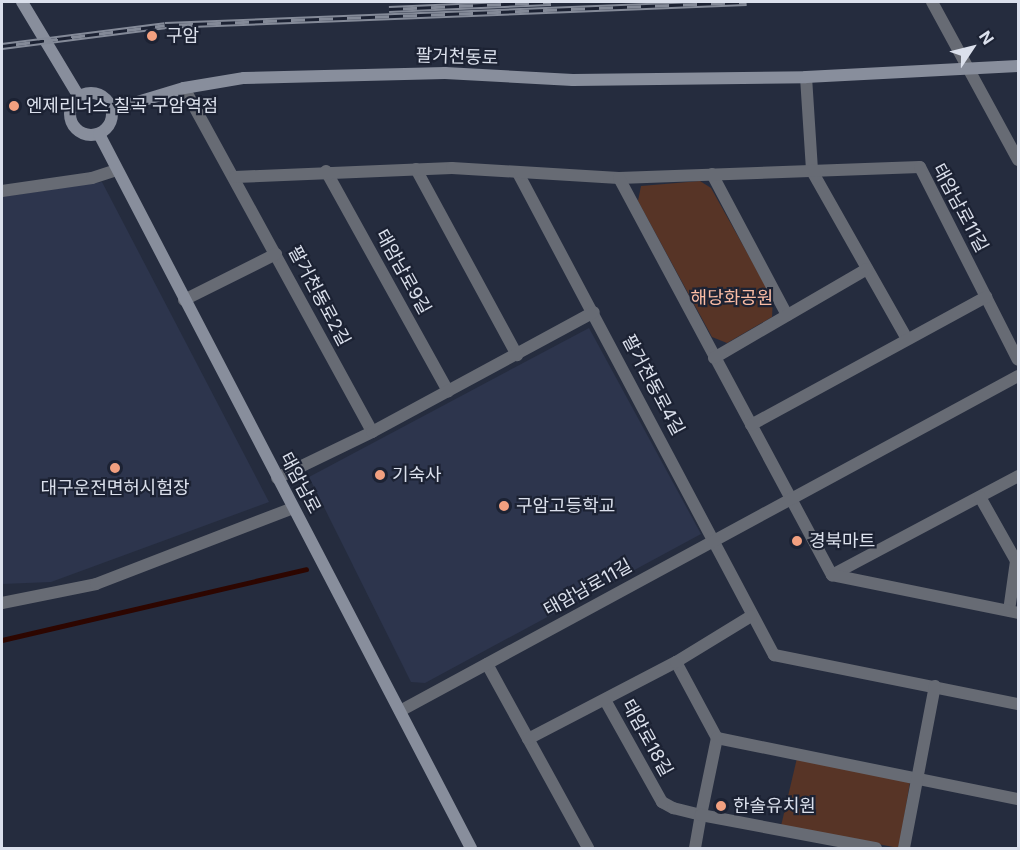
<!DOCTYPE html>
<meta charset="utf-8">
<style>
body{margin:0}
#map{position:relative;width:1020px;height:850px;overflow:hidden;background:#252c3e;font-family:Inter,"Noto Sans KR",sans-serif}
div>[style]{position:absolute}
.built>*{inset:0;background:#2d354d}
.green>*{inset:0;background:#573426}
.stream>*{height:4.5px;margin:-2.25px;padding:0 2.25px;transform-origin:2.25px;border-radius:2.25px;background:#2d0600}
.street>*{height:12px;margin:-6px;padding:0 6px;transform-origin:6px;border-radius:6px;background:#676b74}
.secondary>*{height:12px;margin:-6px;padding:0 6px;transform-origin:6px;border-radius:6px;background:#888e9c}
.secondary>.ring{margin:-6px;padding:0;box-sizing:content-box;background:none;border:12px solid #888e9c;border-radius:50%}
.rail>*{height:7px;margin-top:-3.5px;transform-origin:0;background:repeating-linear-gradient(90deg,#1c2233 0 14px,#848a98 0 28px);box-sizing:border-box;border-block:2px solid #848a98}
.dots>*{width:16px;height:16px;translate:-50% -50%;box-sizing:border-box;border:3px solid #1c2233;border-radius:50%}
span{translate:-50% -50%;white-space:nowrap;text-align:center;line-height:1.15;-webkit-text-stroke:4.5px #1c2233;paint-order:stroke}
.poi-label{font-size:18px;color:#dbe0ec}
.left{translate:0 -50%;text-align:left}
.street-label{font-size:18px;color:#dbe0ec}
.park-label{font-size:18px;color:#fabca4}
.frame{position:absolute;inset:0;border:3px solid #dbe0ec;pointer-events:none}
.north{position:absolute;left:942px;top:18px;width:60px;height:60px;-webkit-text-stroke:4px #1c2233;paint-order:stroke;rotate:55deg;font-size:16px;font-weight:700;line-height:24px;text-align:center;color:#dbe0ec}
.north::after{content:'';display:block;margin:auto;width:21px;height:27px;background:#dbe0ec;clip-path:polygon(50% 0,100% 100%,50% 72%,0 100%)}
</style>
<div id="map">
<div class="built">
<i style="clip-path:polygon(102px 182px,269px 502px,51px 582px,2px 584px,2px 197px)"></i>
<i style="clip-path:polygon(589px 328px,701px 534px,425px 683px,411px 682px,309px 477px)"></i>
</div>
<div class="green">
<i style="clip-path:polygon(700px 181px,711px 188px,773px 299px,772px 317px,727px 343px,712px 337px,638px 201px,641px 186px)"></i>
<i style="clip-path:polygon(797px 758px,910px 782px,899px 848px,781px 826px)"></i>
</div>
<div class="stream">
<i style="left:2px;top:640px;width:312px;rotate:-13.1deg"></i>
</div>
<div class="street">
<i style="left:932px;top:2px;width:180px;rotate:61.4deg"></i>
<i style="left:806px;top:77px;width:94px;rotate:86.3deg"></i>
<i style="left:812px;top:171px;width:193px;rotate:60.5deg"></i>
<i style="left:184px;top:88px;width:392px;rotate:61.3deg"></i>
<i style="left:416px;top:169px;width:212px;rotate:61.5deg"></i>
<i style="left:326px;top:171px;width:252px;rotate:61deg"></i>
<i style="left:518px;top:173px;width:546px;rotate:62.03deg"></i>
<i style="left:774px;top:655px;width:249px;rotate:11.4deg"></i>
<i style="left:712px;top:174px;width:160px;rotate:62deg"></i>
<i style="left:235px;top:177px;width:217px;rotate:-2.4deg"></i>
<i style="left:452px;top:168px;width:167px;rotate:3.4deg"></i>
<i style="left:619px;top:178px;width:301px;rotate:-2.1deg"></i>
<i style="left:920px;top:167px;width:216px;rotate:63.1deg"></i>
<i style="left:619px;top:178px;width:451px;rotate:61.8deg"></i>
<i style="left:832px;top:575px;width:211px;rotate:-28deg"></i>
<i style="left:2px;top:191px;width:91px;rotate:-8.2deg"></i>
<i style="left:92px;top:178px;width:25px;rotate:-18deg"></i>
<i style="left:184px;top:300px;width:103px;rotate:-26.6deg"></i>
<i style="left:714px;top:358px;width:177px;rotate:-30.2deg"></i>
<i style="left:751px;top:425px;width:268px;rotate:-28.6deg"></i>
<i style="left:277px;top:478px;width:106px;rotate:-25.8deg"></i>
<i style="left:372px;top:432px;width:252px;rotate:-28.4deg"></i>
<i style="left:980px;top:497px;width:73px;rotate:60.6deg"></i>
<i style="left:1016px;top:561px;width:50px;rotate:98deg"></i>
<i style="left:832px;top:575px;width:190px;rotate:11.5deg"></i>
<i style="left:2px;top:603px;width:96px;rotate:-11.4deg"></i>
<i style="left:96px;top:584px;width:211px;rotate:-21.1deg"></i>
<i style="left:676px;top:662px;width:86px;rotate:61.7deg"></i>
<i style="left:717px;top:738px;width:307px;rotate:11.5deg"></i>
<i style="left:487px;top:664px;width:210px;rotate:61.2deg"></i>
<i style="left:605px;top:700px;width:117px;rotate:60.8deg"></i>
<i style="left:662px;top:802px;width:13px;rotate:29deg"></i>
<i style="left:673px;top:808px;width:29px;rotate:14deg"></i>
<i style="left:701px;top:815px;width:79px;rotate:-78.3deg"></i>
<i style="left:400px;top:711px;width:703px;rotate:-28.46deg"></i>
<i style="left:528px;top:739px;width:167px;rotate:-27.5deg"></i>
<i style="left:676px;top:662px;width:88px;rotate:-31.5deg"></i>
<i style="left:695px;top:848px;width:34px;rotate:-80deg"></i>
<i style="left:701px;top:815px;width:178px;rotate:10.7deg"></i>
<i style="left:904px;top:848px;width:165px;rotate:-79.2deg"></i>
</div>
<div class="secondary">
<i style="left:22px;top:2px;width:111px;rotate:59deg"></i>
<i class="ring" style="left:70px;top:93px;width:30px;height:30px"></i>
<i style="left:111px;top:110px;width:76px;rotate:-16.8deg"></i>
<i style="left:184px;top:88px;width:61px;rotate:-9.5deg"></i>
<i style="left:244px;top:78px;width:201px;rotate:-1.4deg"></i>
<i style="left:445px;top:73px;width:128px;rotate:3.1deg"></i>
<i style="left:573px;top:80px;width:233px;rotate:-0.7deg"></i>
<i style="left:806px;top:77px;width:212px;rotate:-3deg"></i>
<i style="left:99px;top:134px;width:805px;rotate:62.48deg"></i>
</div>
<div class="rail">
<i style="left:389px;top:9px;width:162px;rotate:-2.5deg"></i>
<i style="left:2px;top:46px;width:164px;rotate:-7.3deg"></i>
<i style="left:165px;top:25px;width:582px;rotate:-2.26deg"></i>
</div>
<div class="dots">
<i style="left:152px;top:36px;background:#f2a080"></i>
<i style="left:14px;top:106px;background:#f2a080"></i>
<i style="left:115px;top:468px;background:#f2a080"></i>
<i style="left:380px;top:475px;background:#f2a080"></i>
<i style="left:504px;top:506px;background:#f2a080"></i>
<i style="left:797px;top:541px;background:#f2a080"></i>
<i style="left:721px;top:806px;background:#f2a080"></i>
</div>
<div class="poi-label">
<span class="left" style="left:166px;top:36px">구암</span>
<span class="left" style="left:26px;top:106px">엔제리너스 칠곡 구암역점</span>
<span class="left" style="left:392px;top:475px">기숙사</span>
<span style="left:115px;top:488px">대구운전면허시험장</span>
<span class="left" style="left:516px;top:506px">구암고등학교</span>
<span class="left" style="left:809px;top:541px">경북마트</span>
<span class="left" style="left:733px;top:806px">한솔유치원</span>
</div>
<div class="street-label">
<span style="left:457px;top:57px;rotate:2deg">팔거천동로</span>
<span style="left:960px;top:208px;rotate:62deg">태암남로11길</span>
<span style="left:403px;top:272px;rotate:61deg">태암남로9길</span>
<span style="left:319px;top:296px;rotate:62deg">팔거천동로2길</span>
<span style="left:653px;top:385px;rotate:62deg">팔거천동로4길</span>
<span style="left:300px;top:483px;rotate:62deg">태암남로</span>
<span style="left:588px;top:588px;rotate:-29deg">태암남로11길</span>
<span style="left:647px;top:738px;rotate:61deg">태암로18길</span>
</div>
<div class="park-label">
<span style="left:732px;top:298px">해당화공원</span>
</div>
<div class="frame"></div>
<div class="north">N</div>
</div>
